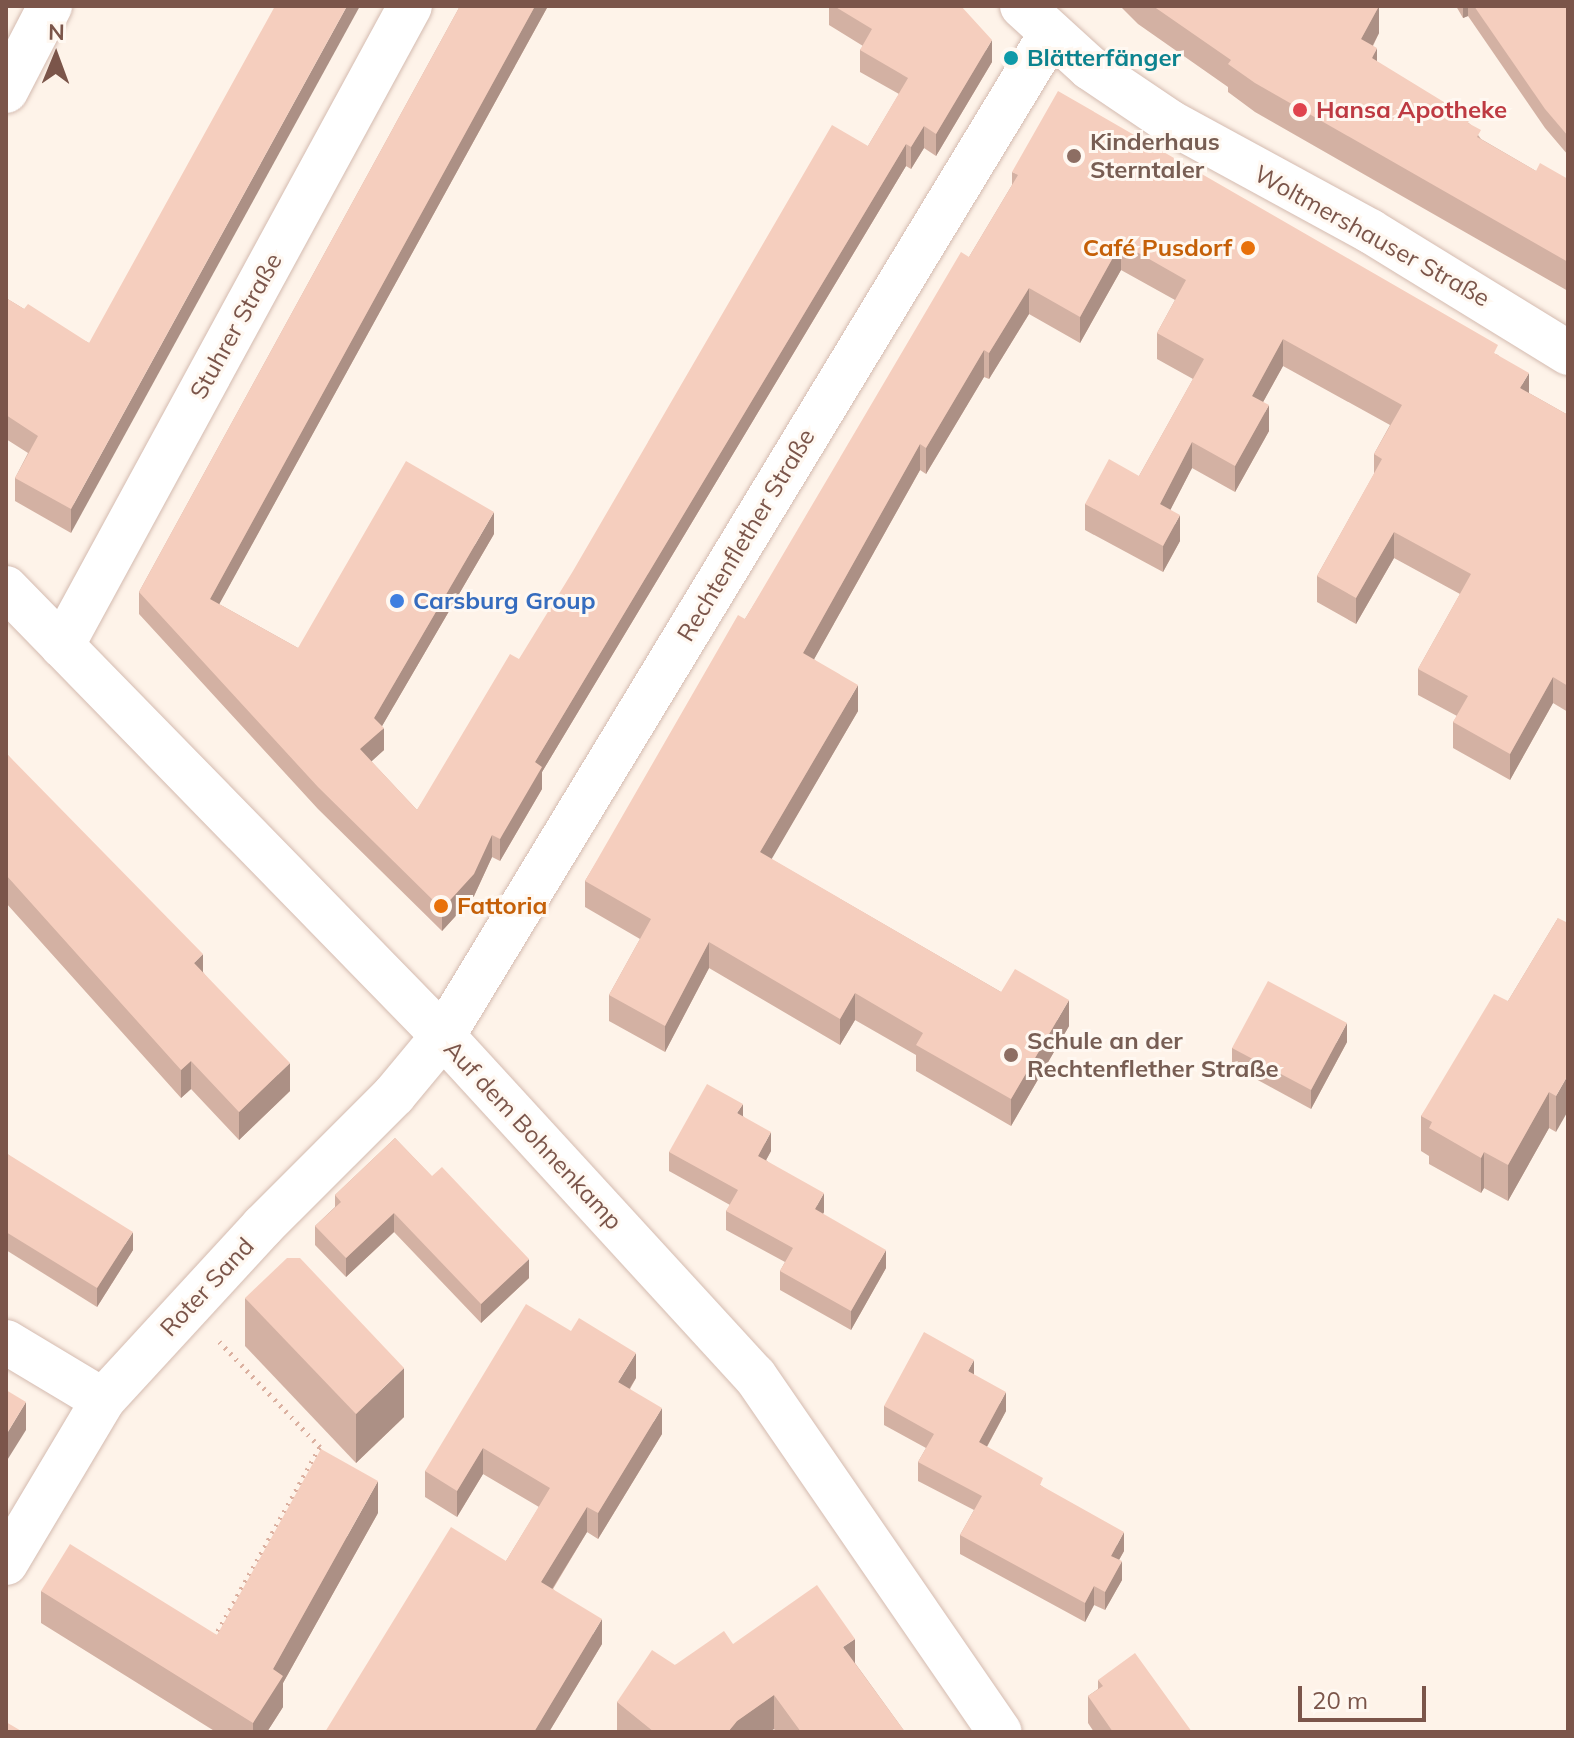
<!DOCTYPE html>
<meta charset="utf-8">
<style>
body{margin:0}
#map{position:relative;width:1574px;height:1738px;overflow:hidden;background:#fef3e9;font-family:Mulish,sans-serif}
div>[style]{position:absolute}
.path>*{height:5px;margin-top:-2.5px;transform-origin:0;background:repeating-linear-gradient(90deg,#dbb0a0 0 2px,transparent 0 8px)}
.roads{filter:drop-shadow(0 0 2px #d4bbb0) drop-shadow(0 0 2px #d4bbb0)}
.minor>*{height:44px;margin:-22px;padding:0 22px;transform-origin:22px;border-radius:22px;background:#fff}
.wall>*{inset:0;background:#d3b1a3}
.shaded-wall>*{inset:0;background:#ac9085}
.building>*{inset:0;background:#f5cebe}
.dots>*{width:22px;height:22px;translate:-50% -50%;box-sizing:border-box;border:4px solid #fff8f1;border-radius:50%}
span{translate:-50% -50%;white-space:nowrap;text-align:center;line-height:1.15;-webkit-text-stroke:6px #fff8f1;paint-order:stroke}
.culture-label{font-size:24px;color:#0d838f;font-weight:700}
.left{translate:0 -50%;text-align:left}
.health-label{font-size:24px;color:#be3a42;font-weight:700}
.education-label{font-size:24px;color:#785e54;font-weight:700}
.street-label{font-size:24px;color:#7b554a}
.food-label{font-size:24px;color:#c56008;font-weight:700}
.right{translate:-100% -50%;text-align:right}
.shop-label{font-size:24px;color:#366cbe;font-weight:700}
.frame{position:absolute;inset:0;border:8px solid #7b554a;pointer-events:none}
.north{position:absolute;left:16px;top:16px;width:80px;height:80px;-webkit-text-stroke:6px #fff8f1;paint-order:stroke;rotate:1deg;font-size:22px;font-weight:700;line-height:32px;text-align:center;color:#7b554a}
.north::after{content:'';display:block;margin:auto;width:28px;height:36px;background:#7b554a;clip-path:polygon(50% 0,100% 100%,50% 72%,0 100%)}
.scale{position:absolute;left:1298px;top:1686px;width:128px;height:36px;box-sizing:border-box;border:4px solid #7b554a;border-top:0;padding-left:10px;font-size:24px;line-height:28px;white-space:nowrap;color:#7b554a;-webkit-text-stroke:6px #fff8f1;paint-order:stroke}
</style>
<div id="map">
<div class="path">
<i style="left:214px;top:1638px;width:218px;rotate:-61deg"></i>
<i style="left:320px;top:1447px;width:151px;rotate:-133.7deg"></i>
</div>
<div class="roads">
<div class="minor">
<i style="left:1022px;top:6px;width:92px;rotate:42.4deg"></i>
<i style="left:1090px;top:68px;width:97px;rotate:34deg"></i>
<i style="left:1170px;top:122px;width:228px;rotate:28.6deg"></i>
<i style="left:1370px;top:231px;width:233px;rotate:31.6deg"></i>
<i style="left:6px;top:91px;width:96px;rotate:-62.6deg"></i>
<i style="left:6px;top:588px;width:626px;rotate:45.71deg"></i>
<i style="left:443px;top:1036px;width:461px;rotate:47.5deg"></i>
<i style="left:755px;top:1376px;width:432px;rotate:55.5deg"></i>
<i style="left:62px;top:646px;width:728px;rotate:-61.46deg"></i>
<i style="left:6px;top:1342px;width:113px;rotate:30.9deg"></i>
<i style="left:6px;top:1563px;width:190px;rotate:-59.2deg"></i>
<i style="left:103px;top:1400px;width:236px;rotate:-47.4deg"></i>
<i style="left:263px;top:1226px;width:185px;rotate:-45deg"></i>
<i style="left:394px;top:1095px;width:77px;rotate:-50.3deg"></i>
<i style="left:443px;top:1036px;width:1171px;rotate:-58.77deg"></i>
</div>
</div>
<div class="wall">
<i style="clip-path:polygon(460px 6px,548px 6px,219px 604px,298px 648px,494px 534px,382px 726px,384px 750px,371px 761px,417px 810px,868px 146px,899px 94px,860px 72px,860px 50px,863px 46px,829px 25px,829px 6px,961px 6px,992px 62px,936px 156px,924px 148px,911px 169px,906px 166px,542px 772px,542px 789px,500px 861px,492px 857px,474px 896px,442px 931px,318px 809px,139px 614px,139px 592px)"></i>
<i style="clip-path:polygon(1120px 6px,1379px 6px,1379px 33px,1373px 46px,1377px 62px,1470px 124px,1481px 139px,1536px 171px,1568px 179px,1568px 291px,1255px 112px,1228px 92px,1228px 87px,1138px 24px)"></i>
<i style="clip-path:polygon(1456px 6px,1566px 6px,1568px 9px,1568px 155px,1545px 128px,1468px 16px,1463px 18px)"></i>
<i style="clip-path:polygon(1012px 172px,1498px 355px,1529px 393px,1568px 415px,1568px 712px,1553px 703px,1510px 780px,1453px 748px,1453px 722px,1457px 716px,1418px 695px,1418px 669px,1460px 594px,1394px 558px,1356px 624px,1317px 602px,1317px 576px,1374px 474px,1374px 454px,1390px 425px,1283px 366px,1263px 402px,1269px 431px,1235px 492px,1192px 468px,1170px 510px,1180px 541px,1163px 572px,1085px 530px,1085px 504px,1139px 476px,1193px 379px,1157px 359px,1157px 333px,1175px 300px,1121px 270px,1080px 343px,1029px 314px,989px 379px,984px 377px,926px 474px,920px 470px,814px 659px,858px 711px,771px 859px,1001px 992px,1069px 1026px,1011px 1126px,916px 1071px,916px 1055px,855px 1020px,840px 1045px,709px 968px,665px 1052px,609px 1021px,609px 995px,640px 939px,585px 907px,585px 881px,745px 619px,969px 257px,1012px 185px)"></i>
<i style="clip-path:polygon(6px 298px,24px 309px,89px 343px,71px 533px,15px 501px,15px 478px,28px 453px,6px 439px)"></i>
<i style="clip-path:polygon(6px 753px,203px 972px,290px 1091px,239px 1140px,191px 1089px,181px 1098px,6px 903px)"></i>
<i style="clip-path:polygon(1558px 918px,1556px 1132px,1549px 1128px,1508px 1201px,1484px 1188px,1481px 1193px,1429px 1164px,1429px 1156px,1421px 1151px,1421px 1116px,1508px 1001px)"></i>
<i style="clip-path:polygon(1347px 1042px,1311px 1109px,1232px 1066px,1232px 1048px)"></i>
<i style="clip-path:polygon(743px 1116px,771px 1151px,766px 1160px,824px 1212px,823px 1214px,886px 1268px,851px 1330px,780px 1290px,780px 1271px,785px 1262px,726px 1230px,726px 1211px,730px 1205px,669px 1171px,669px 1152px)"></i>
<i style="clip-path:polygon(395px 1138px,529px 1278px,481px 1323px,394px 1232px,346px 1277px,315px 1245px,315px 1226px,335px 1207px,335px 1195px)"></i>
<i style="clip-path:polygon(6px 1153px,133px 1250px,97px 1307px,6px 1250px)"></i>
<i style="clip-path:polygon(245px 1298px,404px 1417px,356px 1463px,245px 1346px)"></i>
<i style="clip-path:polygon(974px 1375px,1006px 1411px,987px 1447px,1043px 1487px,1124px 1551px,1119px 1560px,1122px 1580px,1105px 1610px,1094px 1605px,1085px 1622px,960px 1554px,960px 1535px,974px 1510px,918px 1481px,918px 1462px,926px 1448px,884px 1425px,884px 1406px)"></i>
<i style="clip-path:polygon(636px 1378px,630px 1389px,662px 1434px,598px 1539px,587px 1532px,553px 1589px,602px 1644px,549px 1732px,325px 1732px,506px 1561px,539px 1507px,483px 1474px,457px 1517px,425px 1497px,425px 1471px)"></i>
<i style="clip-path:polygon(378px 1513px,283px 1683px,283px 1707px,267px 1732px,216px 1732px,41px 1623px,41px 1591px,217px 1635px)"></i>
<i style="clip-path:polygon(733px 1644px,855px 1663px,905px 1732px,776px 1732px,774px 1729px,769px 1732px,617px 1732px,617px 1702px,675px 1665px)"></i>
<i style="clip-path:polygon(1098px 1680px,1192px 1732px,1094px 1732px,1088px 1723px,1088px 1696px,1098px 1689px)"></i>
</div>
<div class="shaded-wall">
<i style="clip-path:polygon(347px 6px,360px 6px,71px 533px,71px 509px)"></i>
<i style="clip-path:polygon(535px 6px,548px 6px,210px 621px,210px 599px)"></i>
<i style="clip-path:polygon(1379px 6px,1379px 33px,1361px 68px,1361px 39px)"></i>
<i style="clip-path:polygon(1463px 6px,1468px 6px,1468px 16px,1463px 18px)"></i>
<i style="clip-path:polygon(992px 40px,992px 62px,936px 156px,936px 134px)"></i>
<i style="clip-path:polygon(1377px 48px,1377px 76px,1372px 58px)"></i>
<i style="clip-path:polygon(924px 126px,924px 148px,911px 169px,911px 147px)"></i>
<i style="clip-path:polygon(906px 144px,906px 166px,542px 772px,542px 789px,500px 861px,500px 839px,535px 762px)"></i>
<i style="clip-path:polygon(1121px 243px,1121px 270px,1080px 343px,1080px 317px)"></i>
<i style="clip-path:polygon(1029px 288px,1029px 314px,989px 379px,989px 353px)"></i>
<i style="clip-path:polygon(1283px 339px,1283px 366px,1252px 422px,1252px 396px)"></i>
<i style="clip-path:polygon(984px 350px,984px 377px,926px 474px,926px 448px)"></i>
<i style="clip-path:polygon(1529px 373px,1529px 399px,1520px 388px)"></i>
<i style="clip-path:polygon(1269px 405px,1269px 431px,1235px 492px,1235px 466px)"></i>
<i style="clip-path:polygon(1192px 442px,1192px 468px,1160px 530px,1160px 504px)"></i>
<i style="clip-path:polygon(920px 444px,920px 470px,803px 679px,803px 653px)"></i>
<i style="clip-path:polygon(494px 512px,494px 534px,378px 733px,384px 728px,384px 750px,360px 772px,360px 749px,374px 718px)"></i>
<i style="clip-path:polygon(1180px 515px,1180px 541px,1163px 572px,1163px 546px)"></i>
<i style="clip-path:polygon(1394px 532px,1394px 558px,1356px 624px,1356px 598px)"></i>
<i style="clip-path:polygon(1553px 677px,1553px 703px,1510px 780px,1510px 754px)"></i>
<i style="clip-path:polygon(858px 685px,858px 711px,760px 879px,760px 852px)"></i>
<i style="clip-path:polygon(492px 835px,492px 857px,474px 896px,442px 931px,442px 909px)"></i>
<i style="clip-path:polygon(709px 942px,709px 968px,665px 1052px,665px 1026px)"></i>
<i style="clip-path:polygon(203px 954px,203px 982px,194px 963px)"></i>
<i style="clip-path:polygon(855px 993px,855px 1020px,840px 1045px,840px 1019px)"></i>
<i style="clip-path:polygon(1069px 1000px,1069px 1026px,1011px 1126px,1011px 1099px)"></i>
<i style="clip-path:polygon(1347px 1023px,1347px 1042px,1311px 1109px,1311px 1090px)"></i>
<i style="clip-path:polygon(191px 1061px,191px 1089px,181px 1098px,181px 1070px)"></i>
<i style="clip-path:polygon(290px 1063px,290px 1091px,239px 1140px,239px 1112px)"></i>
<i style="clip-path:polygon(1568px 1075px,1568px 1111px,1556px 1132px,1556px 1096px)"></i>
<i style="clip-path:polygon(1549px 1092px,1549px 1128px,1508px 1201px,1508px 1165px)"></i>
<i style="clip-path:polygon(743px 1104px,743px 1123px,737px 1113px)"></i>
<i style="clip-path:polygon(771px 1132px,771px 1151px,758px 1175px,758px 1156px)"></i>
<i style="clip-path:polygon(1484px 1152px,1484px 1188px,1481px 1193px,1481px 1158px)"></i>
<i style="clip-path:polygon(824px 1193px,824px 1212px,815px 1228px,815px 1209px)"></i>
<i style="clip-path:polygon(394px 1213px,394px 1232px,346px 1277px,346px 1258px)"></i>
<i style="clip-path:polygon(133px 1232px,133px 1250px,97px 1307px,97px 1288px)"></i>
<i style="clip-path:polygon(886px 1250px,886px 1268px,851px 1330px,851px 1311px)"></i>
<i style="clip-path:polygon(529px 1259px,529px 1278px,481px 1323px,481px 1304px)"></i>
<i style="clip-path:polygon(636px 1353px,636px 1378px,618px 1407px,618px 1382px)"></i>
<i style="clip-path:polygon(974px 1360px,974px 1379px,968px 1371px)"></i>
<i style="clip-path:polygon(404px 1368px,404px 1417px,356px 1463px,356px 1414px)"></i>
<i style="clip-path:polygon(1006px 1392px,1006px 1411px,979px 1461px,979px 1442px)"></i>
<i style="clip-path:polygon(26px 1402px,26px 1430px,6px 1462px,6px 1435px)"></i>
<i style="clip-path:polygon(662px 1408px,662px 1434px,598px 1539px,598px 1513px)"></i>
<i style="clip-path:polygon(483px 1448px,483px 1474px,457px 1517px,457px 1491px)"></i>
<i style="clip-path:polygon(378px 1481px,378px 1513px,283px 1683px,283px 1707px,267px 1732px,253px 1732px,253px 1723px,273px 1669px)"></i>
<i style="clip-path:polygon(587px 1507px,587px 1532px,541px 1607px,541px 1582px)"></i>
<i style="clip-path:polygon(1124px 1532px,1124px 1551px,1111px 1574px,1111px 1556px)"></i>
<i style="clip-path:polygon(1122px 1561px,1122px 1580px,1105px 1610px,1105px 1592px)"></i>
<i style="clip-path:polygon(1094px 1586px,1094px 1605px,1085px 1622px,1085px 1603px)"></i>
<i style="clip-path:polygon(602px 1619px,602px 1644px,549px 1732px,534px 1732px)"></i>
<i style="clip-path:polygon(855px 1639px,855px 1673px,843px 1647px)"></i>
<i style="clip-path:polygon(774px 1695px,774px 1729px,769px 1732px,728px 1732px,737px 1721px)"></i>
</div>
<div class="building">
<i style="clip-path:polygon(275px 6px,347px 6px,71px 509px,15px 478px,38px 436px,6px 415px,6px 298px,24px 309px,28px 304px,89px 343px)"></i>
<i style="clip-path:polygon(460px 6px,535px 6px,210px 599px,298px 648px,406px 461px,494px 512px,374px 718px,384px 728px,360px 749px,417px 810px,510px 654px,519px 659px,573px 571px,832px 125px,868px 146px,908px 78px,860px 50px,872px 29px,834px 6px,961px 6px,992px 40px,936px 134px,924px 126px,911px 147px,906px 144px,535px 762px,542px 767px,500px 839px,492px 835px,474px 874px,442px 909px,318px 787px,139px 592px)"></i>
<i style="clip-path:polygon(1153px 6px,1379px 6px,1361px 39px,1377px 48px,1372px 58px,1470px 118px,1468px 123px,1481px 130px,1477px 137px,1536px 171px,1540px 163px,1568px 179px,1568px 262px,1255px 83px,1228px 64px,1231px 60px)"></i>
<i style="clip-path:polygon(1474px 6px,1566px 6px,1568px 9px,1568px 136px,1545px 109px)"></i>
<i style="clip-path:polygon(1058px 91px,1498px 345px,1494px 353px,1529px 373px,1520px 388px,1568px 415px,1568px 686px,1553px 677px,1510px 754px,1453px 722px,1468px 696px,1418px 669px,1471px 574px,1394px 532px,1356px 598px,1317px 576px,1382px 459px,1374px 454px,1402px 405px,1283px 339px,1252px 396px,1269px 405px,1235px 466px,1192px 442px,1160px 504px,1180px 515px,1163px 546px,1085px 504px,1109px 459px,1139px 476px,1204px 359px,1157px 333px,1186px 280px,1121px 243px,1080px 317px,1029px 288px,989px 353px,984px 350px,926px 448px,920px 444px,803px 653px,858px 685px,760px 852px,1001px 992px,1015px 969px,1069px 1000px,1011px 1099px,916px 1045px,923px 1033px,855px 993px,840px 1019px,709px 942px,665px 1026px,609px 995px,651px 919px,585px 881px,738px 615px,745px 619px,961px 252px,969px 257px,1018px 175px,1012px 172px)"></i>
<i style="clip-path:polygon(6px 753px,203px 954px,194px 963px,290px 1063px,239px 1112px,191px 1061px,181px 1070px,6px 875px)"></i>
<i style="clip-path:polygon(1558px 918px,1568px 923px,1568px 1075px,1556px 1096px,1549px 1092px,1508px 1165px,1484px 1152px,1481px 1158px,1429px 1128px,1432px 1122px,1421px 1116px,1494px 994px,1508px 1001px)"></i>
<i style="clip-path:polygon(1268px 981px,1347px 1023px,1311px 1090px,1232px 1048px)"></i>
<i style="clip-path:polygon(707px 1084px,743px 1104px,737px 1113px,771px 1132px,758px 1156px,824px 1193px,815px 1209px,886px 1250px,851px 1311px,780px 1271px,793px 1248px,726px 1211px,738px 1190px,669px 1152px)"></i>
<i style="clip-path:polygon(395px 1138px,432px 1176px,442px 1167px,529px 1259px,481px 1304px,394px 1213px,346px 1258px,315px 1226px,341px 1202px,335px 1195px)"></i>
<i style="clip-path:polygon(6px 1153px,133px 1232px,97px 1288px,6px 1232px)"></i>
<i style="clip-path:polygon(287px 1258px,300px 1258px,404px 1368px,356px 1414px,245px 1298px)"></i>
<i style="clip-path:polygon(526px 1304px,571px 1331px,579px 1318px,636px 1353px,618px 1382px,662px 1408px,598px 1513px,587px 1507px,541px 1582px,602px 1619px,534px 1732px,325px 1732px,451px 1527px,506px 1561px,550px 1488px,483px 1448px,457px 1491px,425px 1471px)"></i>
<i style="clip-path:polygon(924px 1332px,974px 1360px,968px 1371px,1006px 1392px,979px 1442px,1043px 1478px,1040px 1485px,1124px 1532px,1111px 1556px,1122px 1561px,1105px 1592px,1094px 1586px,1085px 1603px,960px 1535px,982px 1496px,918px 1462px,934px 1434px,884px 1406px)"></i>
<i style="clip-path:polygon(6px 1390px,26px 1402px,6px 1435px)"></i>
<i style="clip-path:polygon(321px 1449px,378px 1481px,273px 1669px,283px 1676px,253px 1723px,41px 1591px,70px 1544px,217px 1635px)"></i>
<i style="clip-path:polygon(817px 1585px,855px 1639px,843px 1647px,905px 1732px,801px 1732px,774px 1695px,737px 1721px,728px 1732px,654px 1732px,617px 1702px,652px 1650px,675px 1665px,724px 1631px,733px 1644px)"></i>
<i style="clip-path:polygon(1135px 1653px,1192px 1732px,1113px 1732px,1088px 1696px,1103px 1686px,1098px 1680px)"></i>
<i style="clip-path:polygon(6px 1722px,23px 1732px,6px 1732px)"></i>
</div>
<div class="dots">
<i style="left:1011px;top:58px;background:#0f9aa8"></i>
<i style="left:1300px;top:110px;background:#e0444e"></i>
<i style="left:1074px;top:156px;background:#8d6e63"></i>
<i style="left:1248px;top:248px;background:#e8710a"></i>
<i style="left:397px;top:601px;background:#3f7fe0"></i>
<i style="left:441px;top:906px;background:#e8710a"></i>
<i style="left:1011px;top:1055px;background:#8d6e63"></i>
</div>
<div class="culture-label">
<span class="left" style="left:1027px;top:58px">Blätterfänger</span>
</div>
<div class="health-label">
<span class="left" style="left:1316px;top:110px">Hansa Apotheke</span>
</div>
<div class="education-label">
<span class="left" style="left:1090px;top:156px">Kinderhaus<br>Sterntaler</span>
<span class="left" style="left:1027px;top:1055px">Schule an der<br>Rechtenflether Straße</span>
</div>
<div class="street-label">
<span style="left:1372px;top:236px;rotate:29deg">Woltmershauser Straße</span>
<span style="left:236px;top:326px;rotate:-61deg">Stuhrer Straße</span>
<span style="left:746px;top:535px;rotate:-59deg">Rechtenflether Straße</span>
<span style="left:533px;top:1135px;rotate:47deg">Auf dem Bohnenkamp</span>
<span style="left:207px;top:1287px;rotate:-47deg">Roter Sand</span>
</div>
<div class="food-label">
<span class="right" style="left:1232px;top:248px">Café Pusdorf</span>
<span class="left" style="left:457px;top:906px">Fattoria</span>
</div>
<div class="shop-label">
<span class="left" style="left:413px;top:601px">Carsburg Group</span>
</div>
<div class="frame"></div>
<div class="north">N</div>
<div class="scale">20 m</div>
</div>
